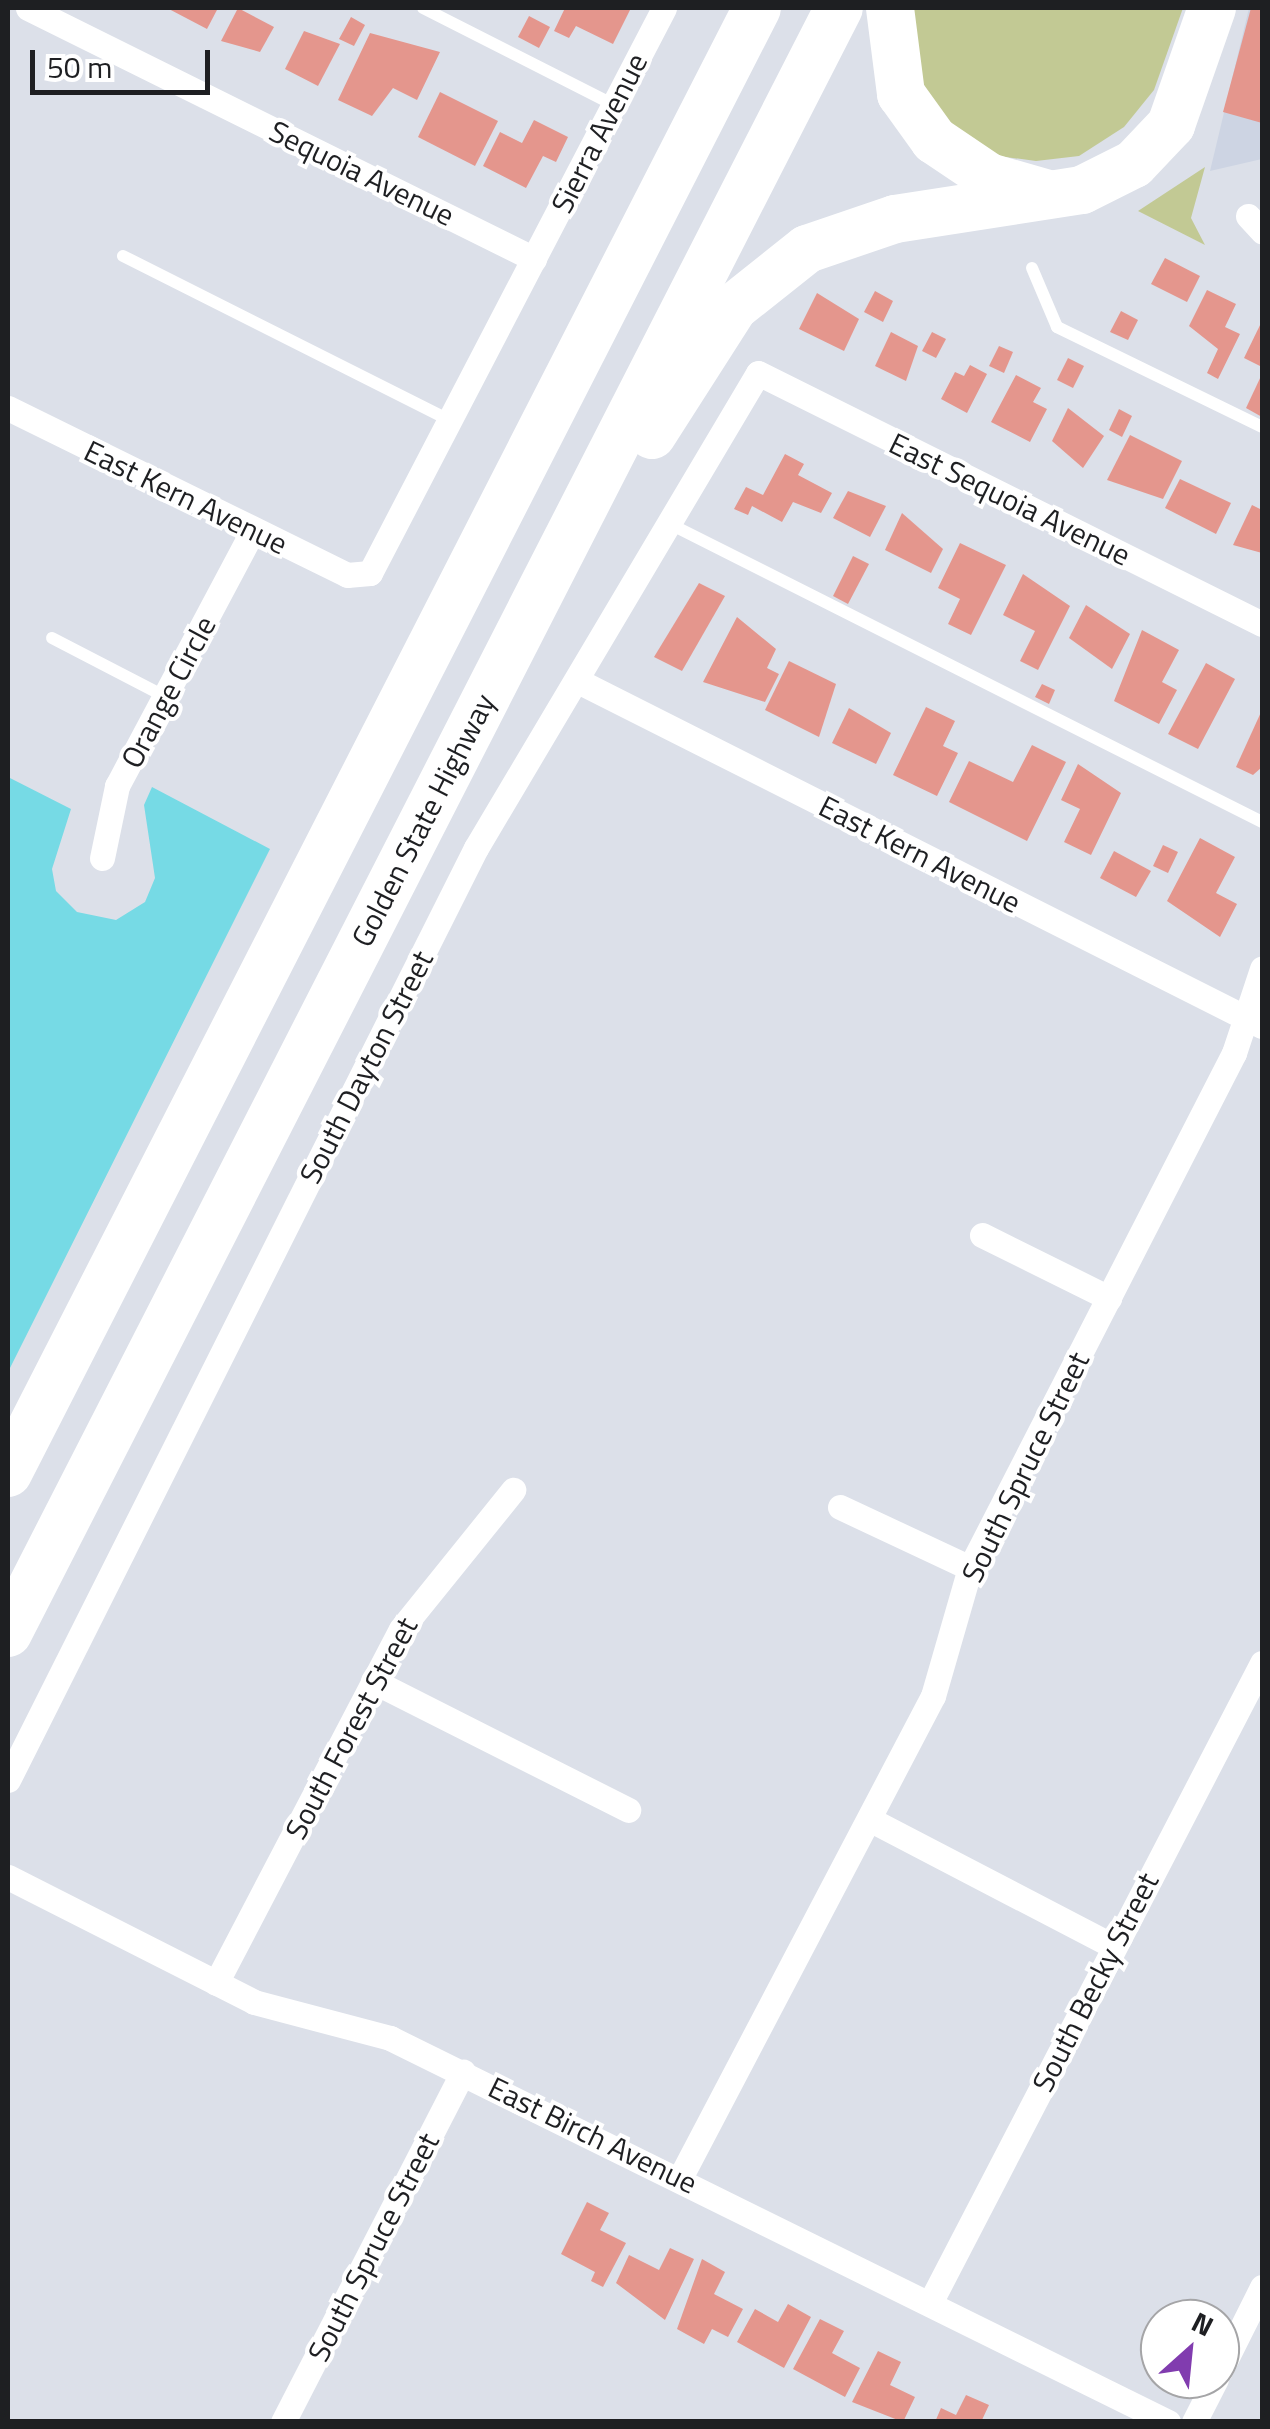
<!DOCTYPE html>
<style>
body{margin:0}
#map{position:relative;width:1270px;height:2429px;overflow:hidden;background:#dce0e9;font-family:"Titillium Web",sans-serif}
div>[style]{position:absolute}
.built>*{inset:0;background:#cdd4e3}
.green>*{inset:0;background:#c2c994}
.water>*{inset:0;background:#76dae5}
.building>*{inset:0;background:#e4968d}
.lane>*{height:12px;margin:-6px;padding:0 6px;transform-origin:6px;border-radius:6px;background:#fff}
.street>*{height:25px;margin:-12.5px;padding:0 12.5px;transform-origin:12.5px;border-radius:12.5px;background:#fff}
.highway>*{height:48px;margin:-24px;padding:0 24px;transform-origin:24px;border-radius:24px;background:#fff}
span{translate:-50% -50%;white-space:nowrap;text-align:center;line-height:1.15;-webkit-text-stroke:8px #fff;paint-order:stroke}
.street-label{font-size:30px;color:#1e1f22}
.frame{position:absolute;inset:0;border:10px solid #1e1f22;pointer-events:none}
.north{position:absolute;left:1140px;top:2299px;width:100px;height:100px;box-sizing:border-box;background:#fff;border:2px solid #a5a5a7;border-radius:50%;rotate:27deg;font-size:28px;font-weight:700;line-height:40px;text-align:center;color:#1e1f22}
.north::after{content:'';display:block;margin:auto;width:35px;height:45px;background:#813caf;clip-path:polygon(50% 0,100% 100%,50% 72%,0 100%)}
.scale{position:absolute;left:30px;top:50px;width:180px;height:45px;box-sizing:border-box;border:5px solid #1e1f22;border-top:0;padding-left:12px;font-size:30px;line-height:35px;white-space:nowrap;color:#1e1f22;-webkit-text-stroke:8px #fff;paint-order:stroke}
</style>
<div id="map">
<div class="built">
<i style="clip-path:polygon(1249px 8px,1262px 8px,1262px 159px,1210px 171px)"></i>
</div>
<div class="green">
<i style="clip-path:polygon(911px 8px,1183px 8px,1154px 90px,1124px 127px,1079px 156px,1036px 161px,998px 156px,963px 138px,919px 89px)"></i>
<i style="clip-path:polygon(1205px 167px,1191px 218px,1205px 245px,1138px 211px)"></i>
</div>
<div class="water">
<i style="clip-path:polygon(8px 777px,71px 809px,52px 869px,56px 891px,77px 912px,116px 920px,145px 902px,155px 878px,144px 805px,152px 787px,270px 849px,8px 1372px)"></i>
</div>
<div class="building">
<i style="clip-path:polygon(167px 8px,218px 8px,207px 29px)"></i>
<i style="clip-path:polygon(238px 8px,274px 27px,260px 52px,221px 41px)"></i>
<i style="clip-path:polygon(565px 8px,631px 8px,613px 44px,576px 26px,569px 38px,554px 31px)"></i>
<i style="clip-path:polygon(1251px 8px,1262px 8px,1262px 123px,1223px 112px)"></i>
<i style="clip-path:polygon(529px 16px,550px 27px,539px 48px,518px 37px)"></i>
<i style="clip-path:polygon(351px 17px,365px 25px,354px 46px,339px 39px)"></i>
<i style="clip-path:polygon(304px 31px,340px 44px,318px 86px,285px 69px)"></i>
<i style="clip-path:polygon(370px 33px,440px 52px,417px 100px,393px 88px,372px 116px,338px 100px)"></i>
<i style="clip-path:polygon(440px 92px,498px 121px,475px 166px,418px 137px)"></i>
<i style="clip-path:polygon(534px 120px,568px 137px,556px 162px,543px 156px,526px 188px,483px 166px,500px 132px,522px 143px)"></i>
<i style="clip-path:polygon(1165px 258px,1200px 276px,1187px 302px,1151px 284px)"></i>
<i style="clip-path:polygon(1207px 290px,1236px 304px,1225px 327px,1240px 334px,1218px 379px,1207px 373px,1218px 349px,1189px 326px)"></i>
<i style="clip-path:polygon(875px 291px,893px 301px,883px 322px,864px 312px)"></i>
<i style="clip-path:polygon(817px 293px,859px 319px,844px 351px,799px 329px)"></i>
<i style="clip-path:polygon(1121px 311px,1138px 320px,1128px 340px,1110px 332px)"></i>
<i style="clip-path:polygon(1262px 321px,1262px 367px,1244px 358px)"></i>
<i style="clip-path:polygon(891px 332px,918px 346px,906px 381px,875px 366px)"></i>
<i style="clip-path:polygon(932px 332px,946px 339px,936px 358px,922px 351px)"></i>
<i style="clip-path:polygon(999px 346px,1013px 352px,1004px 373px,989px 366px)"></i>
<i style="clip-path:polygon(1068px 358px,1084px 366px,1073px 388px,1057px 380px)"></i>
<i style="clip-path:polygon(970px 365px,987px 374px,967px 413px,941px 399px,955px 372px,964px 376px)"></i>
<i style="clip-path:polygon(1262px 374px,1262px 417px,1246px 408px)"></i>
<i style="clip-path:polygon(1016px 375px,1041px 388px,1033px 402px,1047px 409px,1030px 442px,991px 422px)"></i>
<i style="clip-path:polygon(1068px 408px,1104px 436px,1083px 468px,1052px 441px)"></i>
<i style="clip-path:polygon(1119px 409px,1132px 416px,1122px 437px,1109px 430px)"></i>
<i style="clip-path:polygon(1130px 435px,1182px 461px,1163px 499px,1107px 480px)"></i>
<i style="clip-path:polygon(785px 454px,804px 464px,798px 475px,832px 493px,821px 513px,793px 502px,782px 522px,752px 506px,748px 515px,734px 509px,746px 487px,763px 495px)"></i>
<i style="clip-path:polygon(1180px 479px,1231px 503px,1216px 534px,1165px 508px)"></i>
<i style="clip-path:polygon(848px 491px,886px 506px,870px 537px,833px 518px)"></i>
<i style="clip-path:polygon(1252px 505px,1262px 510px,1262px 553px,1233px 545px)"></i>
<i style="clip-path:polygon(902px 513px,943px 549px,931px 573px,885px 550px)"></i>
<i style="clip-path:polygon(960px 543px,1006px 565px,971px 635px,948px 624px,960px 599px,938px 588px)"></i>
<i style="clip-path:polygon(853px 556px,869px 564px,848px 604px,833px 596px)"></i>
<i style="clip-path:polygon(1023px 574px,1070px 606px,1038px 670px,1020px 661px,1035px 631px,1003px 615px)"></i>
<i style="clip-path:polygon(699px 583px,725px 596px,682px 671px,654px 657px)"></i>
<i style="clip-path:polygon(1086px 605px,1130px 634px,1112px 669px,1069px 638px)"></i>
<i style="clip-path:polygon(737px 617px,776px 649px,767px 668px,779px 674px,765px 702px,703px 682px)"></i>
<i style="clip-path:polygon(1142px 630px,1179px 650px,1162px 682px,1177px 690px,1159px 724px,1114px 701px)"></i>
<i style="clip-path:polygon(789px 661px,836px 684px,819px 737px,765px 710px)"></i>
<i style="clip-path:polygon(1206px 663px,1235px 679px,1198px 749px,1168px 734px)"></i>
<i style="clip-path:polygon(1042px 684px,1055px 690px,1049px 704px,1035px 697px)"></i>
<i style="clip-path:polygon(926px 707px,955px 721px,943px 746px,958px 753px,937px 796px,893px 775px)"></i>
<i style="clip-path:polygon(849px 708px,891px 733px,876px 764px,832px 743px)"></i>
<i style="clip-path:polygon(1262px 710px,1262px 767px,1253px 775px,1236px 767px)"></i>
<i style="clip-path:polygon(1032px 745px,1066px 762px,1027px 841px,949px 802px,969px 761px,1013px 782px)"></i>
<i style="clip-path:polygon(1078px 764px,1121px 793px,1091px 855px,1064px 842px,1080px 809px,1061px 800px)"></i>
<i style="clip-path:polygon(1200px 838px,1235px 857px,1216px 893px,1237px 904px,1220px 937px,1167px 901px)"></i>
<i style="clip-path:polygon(1163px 845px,1178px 852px,1168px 873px,1153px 866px)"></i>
<i style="clip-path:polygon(1114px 851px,1151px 871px,1136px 897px,1100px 878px)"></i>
<i style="clip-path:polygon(587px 2202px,609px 2213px,600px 2230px,626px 2243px,603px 2287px,591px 2281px,595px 2272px,561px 2254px)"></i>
<i style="clip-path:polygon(670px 2248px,694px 2259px,665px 2320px,616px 2283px,629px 2255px,659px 2270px)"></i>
<i style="clip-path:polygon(702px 2259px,725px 2272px,714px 2294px,743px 2309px,728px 2337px,712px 2329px,704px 2344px,677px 2329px)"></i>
<i style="clip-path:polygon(788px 2304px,811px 2317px,784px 2368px,737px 2342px,755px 2309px,778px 2322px)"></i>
<i style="clip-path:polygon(820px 2319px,844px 2331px,832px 2353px,860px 2368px,845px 2397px,793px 2369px)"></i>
<i style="clip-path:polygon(878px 2351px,901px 2362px,890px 2385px,915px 2397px,903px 2422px,852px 2402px)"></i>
<i style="clip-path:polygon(966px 2395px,989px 2405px,981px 2422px,935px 2422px,941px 2408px,956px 2415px)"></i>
</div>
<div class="lane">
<i style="left:423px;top:8px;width:214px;rotate:26.9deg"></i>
<i style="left:123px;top:256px;width:367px;rotate:26.7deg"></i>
<i style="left:1032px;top:268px;width:64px;rotate:67deg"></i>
<i style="left:1057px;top:327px;width:228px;rotate:26deg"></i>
<i style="left:672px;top:525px;width:661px;rotate:26.72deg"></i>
<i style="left:52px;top:638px;width:128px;rotate:27.4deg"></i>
</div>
<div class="street">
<i style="left:28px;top:8px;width:565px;rotate:26.38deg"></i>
<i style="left:1248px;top:216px;width:21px;rotate:47deg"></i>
<i style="left:8px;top:408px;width:378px;rotate:26.2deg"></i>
<i style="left:347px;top:575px;width:23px;rotate:-5deg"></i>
<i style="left:370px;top:573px;width:637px;rotate:-62.51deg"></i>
<i style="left:578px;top:681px;width:766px;rotate:26.77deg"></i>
<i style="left:102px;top:858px;width:74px;rotate:-78.2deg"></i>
<i style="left:117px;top:786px;width:288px;rotate:-62deg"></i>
<i style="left:982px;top:1235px;width:142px;rotate:26.4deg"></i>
<i style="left:840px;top:1507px;width:144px;rotate:25.1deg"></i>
<i style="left:373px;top:1681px;width:286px;rotate:26.8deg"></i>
<i style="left:8px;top:1780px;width:1043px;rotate:-63.34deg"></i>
<i style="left:476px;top:848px;width:552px;rotate:-59.3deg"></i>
<i style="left:758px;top:373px;width:563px;rotate:26.47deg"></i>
<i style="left:869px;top:1819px;width:275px;rotate:27.5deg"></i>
<i style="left:8px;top:1877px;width:276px;rotate:26.9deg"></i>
<i style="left:254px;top:2002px;width:141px;rotate:14.8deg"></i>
<i style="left:390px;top:2038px;width:868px;rotate:26.27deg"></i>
<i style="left:216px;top:1983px;width:399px;rotate:-62.4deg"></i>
<i style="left:401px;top:1629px;width:179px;rotate:-51.1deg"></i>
<i style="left:680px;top:2178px;width:544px;rotate:-62.31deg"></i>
<i style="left:933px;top:1696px;width:133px;rotate:-73.9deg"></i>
<i style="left:970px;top:1568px;width:579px;rotate:-62.86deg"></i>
<i style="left:1234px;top:1053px;width:89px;rotate:-71.6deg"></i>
<i style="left:930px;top:2303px;width:721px;rotate:-62.58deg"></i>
<i style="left:1220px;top:2371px;width:94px;rotate:-63.4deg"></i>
<i style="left:283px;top:2422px;width:394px;rotate:-62.8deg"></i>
<i style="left:1194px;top:2422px;width:48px;rotate:-62.9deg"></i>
</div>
<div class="highway">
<i style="left:890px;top:8px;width:87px;rotate:82.7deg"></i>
<i style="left:901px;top:94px;width:57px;rotate:54.3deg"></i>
<i style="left:934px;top:140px;width:66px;rotate:33.9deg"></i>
<i style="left:989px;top:177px;width:61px;rotate:16.1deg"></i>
<i style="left:652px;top:435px;width:152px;rotate:-57.4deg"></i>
<i style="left:734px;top:307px;width:93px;rotate:-38.5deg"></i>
<i style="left:807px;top:249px;width:93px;rotate:-18.8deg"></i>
<i style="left:895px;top:219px;width:189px;rotate:-8.8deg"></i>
<i style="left:1082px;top:190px;width:58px;rotate:-26.6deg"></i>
<i style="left:1134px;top:164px;width:54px;rotate:-46.5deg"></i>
<i style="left:1171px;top:125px;width:124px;rotate:-70.7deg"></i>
<i style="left:8px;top:1473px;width:1645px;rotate:-62.92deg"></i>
<i style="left:8px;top:1633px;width:1825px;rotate:-62.92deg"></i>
</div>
<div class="street-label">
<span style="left:599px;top:133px;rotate:-63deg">Sierra Avenue</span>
<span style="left:362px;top:173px;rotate:26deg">Sequoia Avenue</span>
<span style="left:186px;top:497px;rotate:26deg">East Kern Avenue</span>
<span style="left:1010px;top:499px;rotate:26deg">East Sequoia Avenue</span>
<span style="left:168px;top:692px;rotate:-62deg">Orange Circle</span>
<span style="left:423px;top:820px;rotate:-63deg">Golden State Highway</span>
<span style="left:920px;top:854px;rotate:27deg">East Kern Avenue</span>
<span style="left:366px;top:1067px;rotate:-63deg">South Dayton Street</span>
<span style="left:1025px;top:1467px;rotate:-64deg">South Spruce Street</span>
<span style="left:351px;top:1728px;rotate:-62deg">South Forest Street</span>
<span style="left:1095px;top:1982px;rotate:-63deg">South Becky Street</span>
<span style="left:593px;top:2135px;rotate:26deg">East Birch Avenue</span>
<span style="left:373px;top:2247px;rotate:-63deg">South Spruce Street</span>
</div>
<div class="frame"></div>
<div class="north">N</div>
<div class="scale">50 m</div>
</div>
